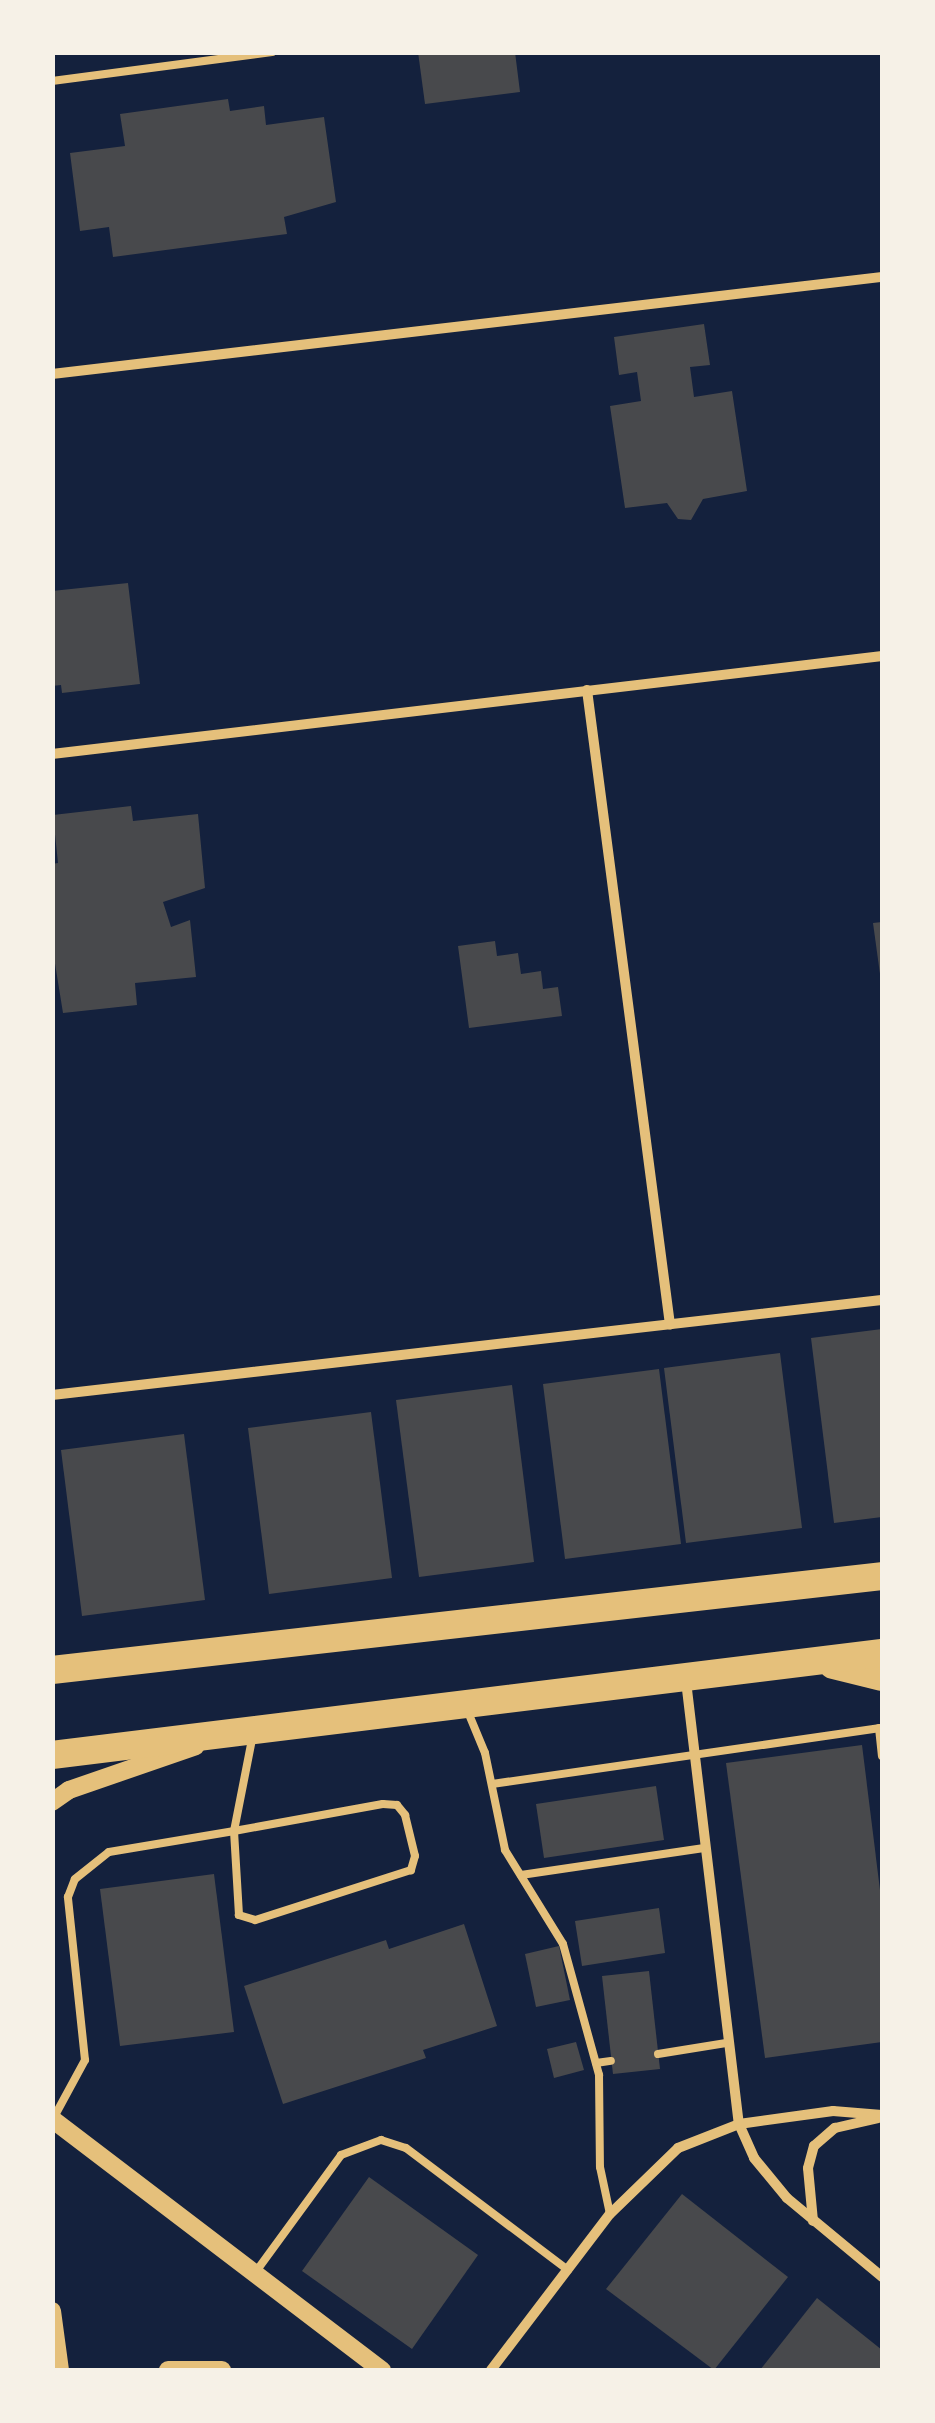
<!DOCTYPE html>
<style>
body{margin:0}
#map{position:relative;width:935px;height:2423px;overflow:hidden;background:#14213d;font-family:Roboto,sans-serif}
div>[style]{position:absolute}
.building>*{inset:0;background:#48494c}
.service>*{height:8px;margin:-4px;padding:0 4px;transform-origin:4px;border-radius:4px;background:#e5c07b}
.minor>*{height:10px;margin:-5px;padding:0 5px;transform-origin:5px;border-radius:5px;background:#e5c07b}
.tertiary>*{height:18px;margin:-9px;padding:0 9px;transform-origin:9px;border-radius:9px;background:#e5c07b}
.trunk>*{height:28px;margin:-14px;padding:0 14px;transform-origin:14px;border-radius:14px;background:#e5c07b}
span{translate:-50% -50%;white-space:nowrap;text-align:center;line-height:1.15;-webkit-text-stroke:10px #f6f1e7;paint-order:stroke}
.frame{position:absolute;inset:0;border:55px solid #f6f1e7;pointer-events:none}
</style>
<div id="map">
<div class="building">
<i style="clip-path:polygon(418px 52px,515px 52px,520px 92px,425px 104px)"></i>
<i style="clip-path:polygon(228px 99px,230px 111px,264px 106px,266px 125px,324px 117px,336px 202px,284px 217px,287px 234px,113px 257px,109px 227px,80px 231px,70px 153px,125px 146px,120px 114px)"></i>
<i style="clip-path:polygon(704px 324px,710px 365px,690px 367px,694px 397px,732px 391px,747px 491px,703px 499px,691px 520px,678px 519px,667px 503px,625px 508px,610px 406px,641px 401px,637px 372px,619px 375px,614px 337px)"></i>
<i style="clip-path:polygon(128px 583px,140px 684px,62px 693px,61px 685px,52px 686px,52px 591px)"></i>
<i style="clip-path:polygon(131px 806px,133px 821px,198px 814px,205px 888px,163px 902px,171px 927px,190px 920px,196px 977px,135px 983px,137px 1005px,63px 1013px,52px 945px,52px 864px,58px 863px,53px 815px)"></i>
<i style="clip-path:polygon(882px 922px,882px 974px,880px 974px,873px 923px)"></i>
<i style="clip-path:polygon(495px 941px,497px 956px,518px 953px,521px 974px,541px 971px,543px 989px,558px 987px,562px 1016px,469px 1028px,458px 946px)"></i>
<i style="clip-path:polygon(882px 1329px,882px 1517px,834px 1523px,811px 1338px)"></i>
<i style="clip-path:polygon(780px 1353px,802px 1528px,686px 1543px,664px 1368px)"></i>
<i style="clip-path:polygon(659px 1369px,681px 1544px,565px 1559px,543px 1384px)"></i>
<i style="clip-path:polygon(512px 1385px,534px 1562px,419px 1577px,396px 1400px)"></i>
<i style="clip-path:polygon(371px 1412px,392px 1578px,269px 1594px,248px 1428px)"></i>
<i style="clip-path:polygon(184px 1434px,205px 1600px,82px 1616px,61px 1450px)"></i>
<i style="clip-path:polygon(862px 1745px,882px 1906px,882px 2042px,765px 2058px,726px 1763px)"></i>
<i style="clip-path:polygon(656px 1786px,664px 1840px,544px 1858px,536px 1804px)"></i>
<i style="clip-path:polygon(214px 1874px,234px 2032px,120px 2046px,100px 1889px)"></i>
<i style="clip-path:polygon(659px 1908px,665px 1953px,582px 1966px,575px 1921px)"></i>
<i style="clip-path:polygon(464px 1924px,497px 2026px,423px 2050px,426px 2058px,283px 2104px,244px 1986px,386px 1940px,389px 1949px)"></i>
<i style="clip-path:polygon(559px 1946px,570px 2000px,536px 2007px,525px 1954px)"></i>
<i style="clip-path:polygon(649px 1971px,660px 2069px,613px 2074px,602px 1976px)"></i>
<i style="clip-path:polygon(576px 2042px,584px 2070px,554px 2078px,547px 2049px)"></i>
<i style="clip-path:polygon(369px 2177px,478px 2255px,412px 2349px,302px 2271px)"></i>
<i style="clip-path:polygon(682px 2194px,788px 2277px,714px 2370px,606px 2289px)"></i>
<i style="clip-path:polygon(817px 2298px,882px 2350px,882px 2370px,760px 2370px)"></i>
</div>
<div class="service">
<i style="left:52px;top:81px;width:222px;rotate:-7.5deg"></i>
<i style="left:468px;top:1712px;width:44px;rotate:67.5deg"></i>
<i style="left:485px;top:1753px;width:99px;rotate:78.3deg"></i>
<i style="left:505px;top:1850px;width:110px;rotate:58.3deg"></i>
<i style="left:563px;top:1944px;width:136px;rotate:74.6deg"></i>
<i style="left:599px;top:2075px;width:92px;rotate:89.4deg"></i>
<i style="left:600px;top:2167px;width:48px;rotate:78deg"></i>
<i style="left:879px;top:1728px;width:28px;rotate:84deg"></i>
<i style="left:492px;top:1784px;width:394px;rotate:-8.2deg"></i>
<i style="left:383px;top:1804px;width:14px;rotate:4deg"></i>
<i style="left:397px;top:1805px;width:13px;rotate:51deg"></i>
<i style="left:405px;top:1815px;width:42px;rotate:76.3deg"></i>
<i style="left:415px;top:1856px;width:15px;rotate:106deg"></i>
<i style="left:411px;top:1870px;width:164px;rotate:162.2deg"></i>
<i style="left:255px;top:1920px;width:17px;rotate:-163deg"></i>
<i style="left:239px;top:1915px;width:84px;rotate:-93.4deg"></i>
<i style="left:234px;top:1831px;width:151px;rotate:-10.3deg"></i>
<i style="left:521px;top:1875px;width:185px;rotate:-8.4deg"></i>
<i style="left:658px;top:2054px;width:69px;rotate:-9.2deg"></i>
<i style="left:596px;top:2063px;width:15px;rotate:-8deg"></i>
<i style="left:53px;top:2119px;width:67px;rotate:-61.5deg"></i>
<i style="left:85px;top:2060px;width:164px;rotate:-96deg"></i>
<i style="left:68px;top:1897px;width:19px;rotate:-69deg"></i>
<i style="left:75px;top:1879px;width:43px;rotate:-38.5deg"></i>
<i style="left:109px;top:1852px;width:127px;rotate:-9.5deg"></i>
<i style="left:234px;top:1831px;width:99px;rotate:-78.9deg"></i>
<i style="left:255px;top:2273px;width:146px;rotate:-53.9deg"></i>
<i style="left:341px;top:2155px;width:43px;rotate:-20.6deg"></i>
<i style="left:381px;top:2140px;width:26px;rotate:18deg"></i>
<i style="left:406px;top:2148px;width:203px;rotate:37deg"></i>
</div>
<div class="minor">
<i style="left:52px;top:374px;width:836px;rotate:-6.67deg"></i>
<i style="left:587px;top:690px;width:640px;rotate:82.55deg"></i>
<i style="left:52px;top:754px;width:836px;rotate:-6.73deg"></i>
<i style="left:52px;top:1395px;width:835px;rotate:-6.53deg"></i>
<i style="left:686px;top:1681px;width:446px;rotate:83.2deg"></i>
<i style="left:739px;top:2124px;width:37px;rotate:66deg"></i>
<i style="left:754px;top:2158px;width:52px;rotate:50.5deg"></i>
<i style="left:787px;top:2198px;width:124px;rotate:39.7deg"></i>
<i style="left:813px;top:2221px;width:53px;rotate:-95.4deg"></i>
<i style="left:808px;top:2168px;width:23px;rotate:-75deg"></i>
<i style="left:814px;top:2146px;width:28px;rotate:-41deg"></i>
<i style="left:835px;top:2128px;width:44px;rotate:-13.1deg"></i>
<i style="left:491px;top:2370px;width:196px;rotate:-52.7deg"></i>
<i style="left:610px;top:2214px;width:95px;rotate:-44.1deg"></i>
<i style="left:678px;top:2148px;width:66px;rotate:-21.5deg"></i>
<i style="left:739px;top:2124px;width:95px;rotate:-7.9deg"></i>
<i style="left:833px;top:2111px;width:49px;rotate:4.7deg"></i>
</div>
<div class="tertiary">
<i style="left:52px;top:1802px;width:21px;rotate:-35deg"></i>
<i style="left:69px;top:1790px;width:134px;rotate:-19.1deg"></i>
<i style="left:52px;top:2119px;width:415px;rotate:37.3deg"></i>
<i style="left:52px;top:2311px;width:60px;rotate:82.3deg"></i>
<i style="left:168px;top:2370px;width:54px"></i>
</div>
<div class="trunk">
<i style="left:833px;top:1665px;width:50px;rotate:13.8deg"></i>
<i style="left:52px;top:1670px;width:835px;rotate:-6.46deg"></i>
<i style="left:52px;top:1755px;width:836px;rotate:-7.01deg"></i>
</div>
<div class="frame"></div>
</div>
